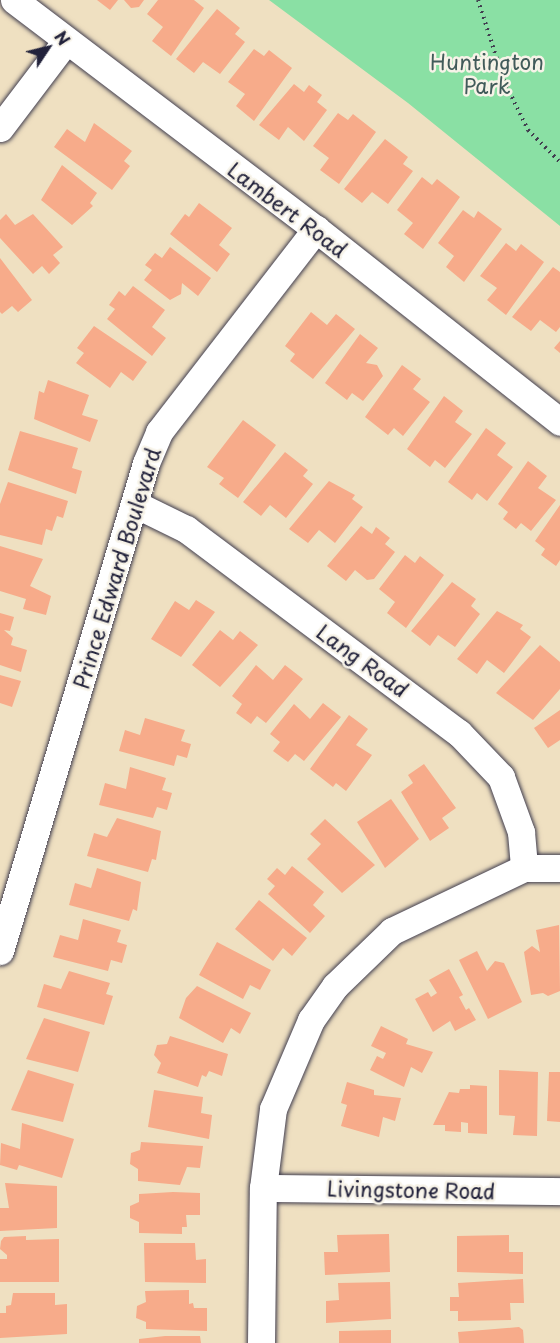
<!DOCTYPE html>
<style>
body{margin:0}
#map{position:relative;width:560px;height:1343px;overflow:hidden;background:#efe0c1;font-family:"Playpen Sans",sans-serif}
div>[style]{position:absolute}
.green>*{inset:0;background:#8ae0a4}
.building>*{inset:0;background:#f7ab8a}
.path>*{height:4px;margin-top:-2px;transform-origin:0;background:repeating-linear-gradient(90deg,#413e4f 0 1.5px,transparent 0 6px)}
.roads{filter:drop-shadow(0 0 2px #413e4f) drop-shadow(0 0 2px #413e4f)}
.minor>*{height:27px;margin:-13.5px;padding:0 13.5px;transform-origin:13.5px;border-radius:13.5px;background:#fff}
span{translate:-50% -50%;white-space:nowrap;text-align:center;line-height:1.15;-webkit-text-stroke:5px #f7f3e8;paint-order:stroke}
.park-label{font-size:21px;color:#415b5a}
.street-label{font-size:21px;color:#22223b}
.north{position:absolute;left:18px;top:18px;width:60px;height:60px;-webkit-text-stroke:4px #f7f3e8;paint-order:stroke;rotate:55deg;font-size:16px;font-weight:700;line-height:24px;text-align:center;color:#22223b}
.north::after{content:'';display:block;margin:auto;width:21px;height:27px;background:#22223b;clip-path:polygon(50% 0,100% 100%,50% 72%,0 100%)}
</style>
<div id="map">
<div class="green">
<i style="clip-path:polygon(269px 0,560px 0,560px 226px,408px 103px)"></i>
</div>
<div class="building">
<i style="clip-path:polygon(97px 0,118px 0,110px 10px)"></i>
<i style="clip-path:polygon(124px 0,144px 0,139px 7px,131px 8px)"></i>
<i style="clip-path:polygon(158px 0,194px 0,204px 8px,171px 56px,152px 41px,163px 27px,147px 14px)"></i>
<i style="clip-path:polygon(217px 9px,240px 28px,235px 34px,245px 42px,220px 74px,203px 62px,194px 73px,176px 59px)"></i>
<i style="clip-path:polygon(254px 49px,264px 56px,269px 50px,292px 68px,254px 121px,236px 106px,245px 94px,228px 82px)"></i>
<i style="clip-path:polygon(294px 84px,304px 92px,309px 85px,322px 95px,317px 102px,327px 110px,304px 141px,288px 127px,279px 140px,259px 125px)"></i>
<i style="clip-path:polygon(338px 113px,348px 120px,353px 114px,376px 132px,339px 184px,320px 170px,329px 158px,313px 146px)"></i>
<i style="clip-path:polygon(94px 123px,132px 151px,124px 161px,130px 166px,112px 190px,54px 147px,67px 129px,85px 142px)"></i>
<i style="clip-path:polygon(385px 139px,408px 157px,403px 164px,413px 171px,388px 204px,372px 192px,362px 203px,344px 189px)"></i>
<i style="clip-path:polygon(62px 165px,97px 193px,90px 203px,93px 206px,72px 225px,41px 200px)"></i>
<i style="clip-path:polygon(422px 177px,432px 185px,437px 179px,460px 197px,423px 249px,404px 234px,413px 223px,397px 210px)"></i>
<i style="clip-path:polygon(199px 203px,232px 228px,219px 245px,230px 254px,217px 272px,170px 234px,185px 214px,189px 217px)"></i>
<i style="clip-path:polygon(463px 210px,474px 218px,478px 211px,502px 229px,464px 282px,446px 267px,454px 256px,438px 243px)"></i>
<i style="clip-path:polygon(6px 214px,15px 225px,33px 214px,63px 247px,53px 255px,60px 263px,49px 274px,42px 266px,33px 274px,0 238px,0 220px)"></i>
<i style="clip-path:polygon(506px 243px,516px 251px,521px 244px,544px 262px,506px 315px,487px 300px,497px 288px,480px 276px)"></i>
<i style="clip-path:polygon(170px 247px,211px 278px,198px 296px,182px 283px,181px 294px,170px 300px,144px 280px,152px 270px,145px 265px,155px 253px,162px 258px)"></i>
<i style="clip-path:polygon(0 258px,32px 300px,18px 312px,12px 306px,2px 314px,0 312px)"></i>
<i style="clip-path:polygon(553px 267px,560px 272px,560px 327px,556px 332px,540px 320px,531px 331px,512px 317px)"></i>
<i style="clip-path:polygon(133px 286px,165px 310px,152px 327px,166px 338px,152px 356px,107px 319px,115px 309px,109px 305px,119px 291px,125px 296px)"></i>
<i style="clip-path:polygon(311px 312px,327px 325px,336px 314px,355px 329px,313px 379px,290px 361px,295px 354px,285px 346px)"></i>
<i style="clip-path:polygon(94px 326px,147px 362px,133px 381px,121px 372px,110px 388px,76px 363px,84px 353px,77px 348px)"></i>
<i style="clip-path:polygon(360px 334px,378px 348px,366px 363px,377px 365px,383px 376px,363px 401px,352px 393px,347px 400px,325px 383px)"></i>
<i style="clip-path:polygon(560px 341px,560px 353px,554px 348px)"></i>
<i style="clip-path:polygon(402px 365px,421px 379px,413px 389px,430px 402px,403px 436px,394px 428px,388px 435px,365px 417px)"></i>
<i style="clip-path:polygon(48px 380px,89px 395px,82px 415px,98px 420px,90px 442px,34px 419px,39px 391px,44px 393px)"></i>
<i style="clip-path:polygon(444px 396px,463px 411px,455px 422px,472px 434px,445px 468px,435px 460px,430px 467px,407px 449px)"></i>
<i style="clip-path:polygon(243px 420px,276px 445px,238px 498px,219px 484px,224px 478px,207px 467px)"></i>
<i style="clip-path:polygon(486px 428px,506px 443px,497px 455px,513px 467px,487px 501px,477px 493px,472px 500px,448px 482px)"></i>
<i style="clip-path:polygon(20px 431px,78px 448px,72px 468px,82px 471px,76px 494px,8px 470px)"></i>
<i style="clip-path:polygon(285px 452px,308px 470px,303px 476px,313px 484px,286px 518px,270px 505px,261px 516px,243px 502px)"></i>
<i style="clip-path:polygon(528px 461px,547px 476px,538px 488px,556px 500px,531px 531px,521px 523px,516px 529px,503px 519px,508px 512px,498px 504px)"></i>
<i style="clip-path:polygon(329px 481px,355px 495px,352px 499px,363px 507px,335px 543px,319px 530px,308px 543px,289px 529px)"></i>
<i style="clip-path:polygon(8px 482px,68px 501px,63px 518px,57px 516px,52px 531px,46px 529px,42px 545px,0 535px,0 504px)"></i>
<i style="clip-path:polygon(560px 505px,560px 560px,556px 566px,541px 555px,545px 549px,535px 541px)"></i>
<i style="clip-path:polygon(361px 526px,372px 534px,376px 527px,390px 538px,385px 544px,395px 552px,374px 579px,367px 580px,355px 570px,346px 581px,327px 566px)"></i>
<i style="clip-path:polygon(0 546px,43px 559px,30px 586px,51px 596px,46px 615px,23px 609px,26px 599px,0 591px)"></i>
<i style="clip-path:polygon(405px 555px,415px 563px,420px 556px,444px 575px,406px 628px,387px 613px,395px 602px,379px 589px)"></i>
<i style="clip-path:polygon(452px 582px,476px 599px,471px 606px,480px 614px,455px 647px,438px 635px,430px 646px,411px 631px)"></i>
<i style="clip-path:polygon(196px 600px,215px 612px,181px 657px,151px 639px,175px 601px,189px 610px)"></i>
<i style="clip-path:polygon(497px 611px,523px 625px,520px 629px,531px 637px,504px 673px,487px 660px,477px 674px,457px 659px)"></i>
<i style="clip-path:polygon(0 613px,14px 617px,10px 631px,4px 630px,13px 638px,11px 645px,27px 650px,21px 672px,0 665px)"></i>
<i style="clip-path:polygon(220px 630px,233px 640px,240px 631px,258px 645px,220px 687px,192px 665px)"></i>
<i style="clip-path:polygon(540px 645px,560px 662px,560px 689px,533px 720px,496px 693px)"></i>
<i style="clip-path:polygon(256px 665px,273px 680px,285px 665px,303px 679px,266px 723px,257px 716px,251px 724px,236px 713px,242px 704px,232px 696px)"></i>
<i style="clip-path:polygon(0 675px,21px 681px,12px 707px,0 703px)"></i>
<i style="clip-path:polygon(323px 703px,341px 717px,304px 761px,295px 754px,288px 762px,273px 751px,280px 742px,270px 734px,294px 704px,310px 719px)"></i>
<i style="clip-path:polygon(560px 710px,560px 740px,548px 748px,534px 728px)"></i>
<i style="clip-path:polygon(349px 715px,368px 729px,356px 745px,372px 755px,346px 791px,336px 783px,333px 787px,310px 769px)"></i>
<i style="clip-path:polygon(145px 718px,185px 730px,181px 741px,191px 744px,187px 758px,177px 755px,174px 766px,119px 751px,125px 730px,140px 735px)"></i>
<i style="clip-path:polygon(424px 764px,456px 808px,442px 818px,449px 828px,430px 841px,401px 792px,413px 783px,408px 775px)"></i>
<i style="clip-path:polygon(130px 767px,166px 778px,162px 790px,172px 793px,167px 810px,157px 807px,153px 818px,99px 805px,105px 783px,126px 789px)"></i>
<i style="clip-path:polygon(391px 799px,419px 839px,385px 868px,357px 822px)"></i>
<i style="clip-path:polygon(117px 818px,161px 831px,156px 860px,152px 859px,148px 872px,87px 856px,94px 833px,107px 837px)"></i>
<i style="clip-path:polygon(325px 819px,375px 865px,342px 893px,307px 859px,321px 844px,310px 834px)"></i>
<i style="clip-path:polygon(292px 866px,324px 892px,313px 905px,325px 916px,310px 933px,268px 894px,275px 886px,267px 879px,277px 868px,285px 875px)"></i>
<i style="clip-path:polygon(97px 868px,141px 882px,137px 911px,133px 909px,129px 921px,69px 905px,75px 883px,91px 888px)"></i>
<i style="clip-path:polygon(259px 900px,307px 938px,292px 956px,283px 948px,273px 961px,235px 929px)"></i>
<i style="clip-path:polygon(83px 919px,121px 930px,117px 942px,127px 945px,122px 963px,111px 960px,108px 971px,53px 957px,60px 935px,78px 940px)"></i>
<i style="clip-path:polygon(559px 925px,560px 991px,548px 996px,543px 993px,531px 995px,524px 952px,532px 946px,540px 952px,536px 930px)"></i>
<i style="clip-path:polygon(217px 942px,271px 970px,260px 990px,250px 985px,243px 999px,199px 975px)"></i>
<i style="clip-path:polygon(477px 951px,487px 971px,495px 961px,504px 963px,522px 1002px,488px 1019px,459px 960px)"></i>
<i style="clip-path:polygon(449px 969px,463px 995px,459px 997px,466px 1010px,469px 1008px,476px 1020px,455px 1031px,450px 1021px,433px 1032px,415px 999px,428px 992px,431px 997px,437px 993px,429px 980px)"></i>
<i style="clip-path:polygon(69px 971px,110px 983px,106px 994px,113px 996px,104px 1025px,37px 1007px,44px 984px,61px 989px)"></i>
<i style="clip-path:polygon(197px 986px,251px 1013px,240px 1034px,231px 1028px,223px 1043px,179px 1018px,186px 998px)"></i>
<i style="clip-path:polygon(44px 1018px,90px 1032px,78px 1072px,26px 1059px)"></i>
<i style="clip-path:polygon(381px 1026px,408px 1039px,406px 1044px,433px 1052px,422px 1073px,411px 1067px,404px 1087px,370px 1070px,377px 1056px,383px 1059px,386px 1053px,371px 1046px)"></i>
<i style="clip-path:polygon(170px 1036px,228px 1054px,222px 1076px,209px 1071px,206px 1077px,202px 1075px,198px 1087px,157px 1073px,161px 1063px,154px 1055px,157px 1045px,167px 1044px)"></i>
<i style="clip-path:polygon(28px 1070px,74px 1084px,63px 1122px,11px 1110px)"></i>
<i style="clip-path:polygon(499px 1070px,538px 1072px,537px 1136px,513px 1135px,515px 1116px,499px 1115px)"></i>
<i style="clip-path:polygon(549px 1072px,560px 1072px,560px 1122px,547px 1121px)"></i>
<i style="clip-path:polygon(347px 1082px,374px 1090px,374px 1095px,401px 1098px,395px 1121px,383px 1117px,379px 1137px,341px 1126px,347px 1105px,341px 1103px)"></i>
<i style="clip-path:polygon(470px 1085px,487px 1086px,487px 1134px,468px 1133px,468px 1123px,461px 1122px,461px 1132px,445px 1131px,445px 1125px,433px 1125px,449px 1092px,459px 1093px,460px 1089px,470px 1089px)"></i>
<i style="clip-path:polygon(154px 1090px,203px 1097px,201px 1113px,212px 1115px,209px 1139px,148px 1127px)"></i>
<i style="clip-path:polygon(22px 1123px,74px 1139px,62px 1178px,19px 1165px,17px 1170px,0 1165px,1px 1143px,20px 1149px)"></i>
<i style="clip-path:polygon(141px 1142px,203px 1146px,200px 1168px,187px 1167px,180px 1185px,138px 1181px,138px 1169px,130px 1164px,131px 1153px,140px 1150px)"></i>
<i style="clip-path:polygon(5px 1183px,57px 1186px,57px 1228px,0 1231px,0 1208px,9px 1208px)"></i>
<i style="clip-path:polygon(173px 1192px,200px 1193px,200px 1215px,186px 1215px,187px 1227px,182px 1227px,182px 1234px,139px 1233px,139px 1222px,130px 1218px,130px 1206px,139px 1202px,139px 1194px)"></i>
<i style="clip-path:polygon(389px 1234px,390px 1272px,325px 1275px,324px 1252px,338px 1252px,337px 1235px)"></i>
<i style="clip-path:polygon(509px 1235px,509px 1252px,523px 1252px,523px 1274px,457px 1272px,457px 1236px)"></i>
<i style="clip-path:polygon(26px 1236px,26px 1240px,59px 1239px,59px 1282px,0 1282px,0 1259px,7px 1259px,7px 1255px,0 1249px,1px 1241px,4px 1237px)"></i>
<i style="clip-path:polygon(144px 1243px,195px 1243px,196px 1260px,206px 1259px,206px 1283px,145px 1282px)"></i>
<i style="clip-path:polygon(523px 1279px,524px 1303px,510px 1303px,511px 1320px,458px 1321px,458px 1311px,450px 1311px,450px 1297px,459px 1297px,458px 1283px)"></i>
<i style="clip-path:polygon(390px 1282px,391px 1319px,326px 1323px,326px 1301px,339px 1300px,338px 1283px)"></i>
<i style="clip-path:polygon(189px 1290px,189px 1304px,193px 1303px,194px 1308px,207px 1308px,207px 1331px,146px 1329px,146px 1322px,136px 1318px,137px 1306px,146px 1302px,145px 1291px)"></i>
<i style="clip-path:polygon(13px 1293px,55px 1293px,55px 1305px,67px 1304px,67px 1334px,0 1338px,0 1313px,6px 1313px,6px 1306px,11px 1305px)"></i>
<i style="clip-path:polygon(519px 1327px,523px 1330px,524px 1343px,459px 1343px,458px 1332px)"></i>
<i style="clip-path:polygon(391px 1330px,391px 1343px,339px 1343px,339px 1331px)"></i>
<i style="clip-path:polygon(165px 1336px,200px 1336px,201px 1343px,139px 1343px,139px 1339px)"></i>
</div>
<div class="path">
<i style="left:478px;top:0;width:85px;rotate:72.2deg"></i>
<i style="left:504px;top:81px;width:55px;rotate:63.9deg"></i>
<i style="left:528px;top:130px;width:45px;rotate:45deg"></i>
</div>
<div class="roads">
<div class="minor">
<i style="left:14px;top:0;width:379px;rotate:37.2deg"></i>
<i style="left:316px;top:229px;width:311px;rotate:38.3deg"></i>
<i style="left:0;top:128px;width:109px;rotate:-52.8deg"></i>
<i style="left:135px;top:504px;width:57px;rotate:26.1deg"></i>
<i style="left:186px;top:529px;width:341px;rotate:36.8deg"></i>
<i style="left:459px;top:733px;width:61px;rotate:46.3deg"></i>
<i style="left:501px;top:777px;width:59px;rotate:70deg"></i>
<i style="left:521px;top:832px;width:36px;rotate:85deg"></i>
<i style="left:0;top:951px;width:509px;rotate:-73.34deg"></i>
<i style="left:146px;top:463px;width:34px;rotate:-67deg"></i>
<i style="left:159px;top:432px;width:257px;rotate:-52.3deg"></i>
<i style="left:263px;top:1188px;width:297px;rotate:0.6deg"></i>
<i style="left:261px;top:1343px;width:155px;rotate:-89.3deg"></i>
<i style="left:263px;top:1188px;width:80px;rotate:-82.8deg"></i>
<i style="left:273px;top:1109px;width:97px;rotate:-66.9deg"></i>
<i style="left:311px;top:1020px;width:42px;rotate:-54.8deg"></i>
<i style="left:335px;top:986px;width:79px;rotate:-44deg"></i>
<i style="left:392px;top:931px;width:146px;rotate:-25.5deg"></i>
<i style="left:524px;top:868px;width:36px"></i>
</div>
</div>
<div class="park-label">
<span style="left:487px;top:73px">Huntington<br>Park</span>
</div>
<div class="street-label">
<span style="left:288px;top:209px;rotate:37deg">Lambert Road</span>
<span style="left:116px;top:568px;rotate:-73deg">Prince Edward Boulevard</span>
<span style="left:363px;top:660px;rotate:36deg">Lang Road</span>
<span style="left:411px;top:1189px;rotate:1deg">Livingstone Road</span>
</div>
<div class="north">N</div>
</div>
